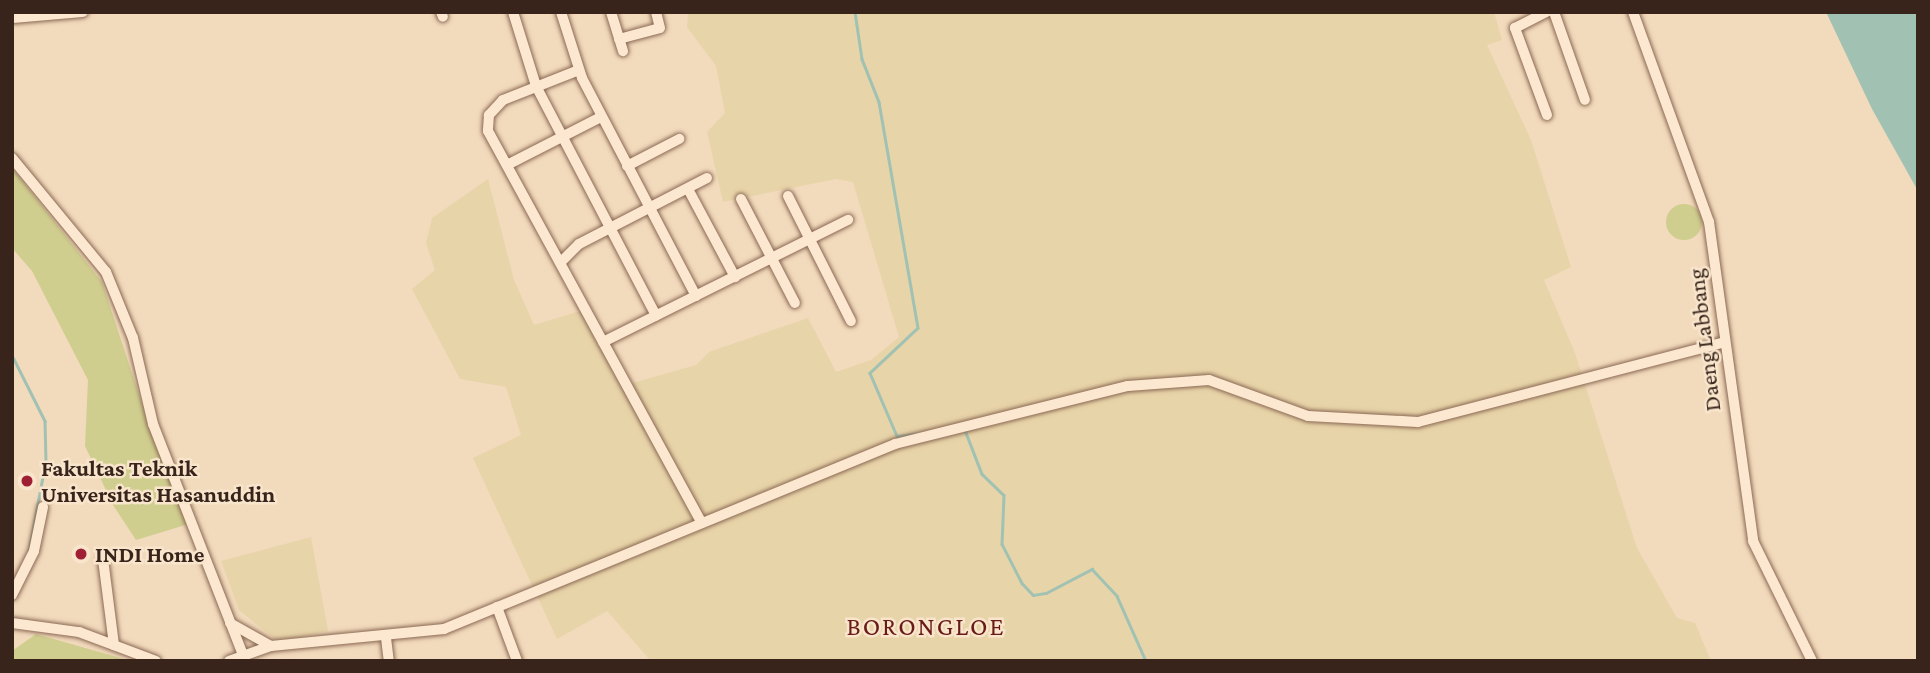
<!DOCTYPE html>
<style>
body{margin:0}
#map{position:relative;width:1930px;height:673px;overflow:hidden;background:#f2dabc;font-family:"Crimson Pro",serif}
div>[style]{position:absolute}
.farmland>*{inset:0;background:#e8d4a9}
.green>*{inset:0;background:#d0ce8f}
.round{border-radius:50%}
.water>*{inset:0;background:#a1c2b3}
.stream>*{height:2.5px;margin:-1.25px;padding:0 1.25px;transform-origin:1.25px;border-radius:1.25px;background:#a1c2b3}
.roads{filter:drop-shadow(0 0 2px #8b6954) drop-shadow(0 0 2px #8b6954)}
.minor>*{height:10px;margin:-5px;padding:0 5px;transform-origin:5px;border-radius:5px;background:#fce8d0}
.dots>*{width:19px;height:19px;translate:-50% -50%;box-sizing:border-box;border:4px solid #f8e5cc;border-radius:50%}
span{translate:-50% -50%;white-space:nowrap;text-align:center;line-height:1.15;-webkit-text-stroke:5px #f8e5cc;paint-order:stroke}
.street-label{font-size:23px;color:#38241a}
.poi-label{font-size:23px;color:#38241a;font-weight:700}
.left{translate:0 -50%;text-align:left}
.quarter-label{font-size:26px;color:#691b16;letter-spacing:2px}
.frame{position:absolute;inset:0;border:14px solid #38241a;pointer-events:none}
</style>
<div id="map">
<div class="farmland">
<i style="clip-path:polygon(688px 12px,1494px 12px,1502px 40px,1487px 45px,1531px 140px,1571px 267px,1544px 280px,1575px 353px,1637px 548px,1677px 618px,1695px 623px,1711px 661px,651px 661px,607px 611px,557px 639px,473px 458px,521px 435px,506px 387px,460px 379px,412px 289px,435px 270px,426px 243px,432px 218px,488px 179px,514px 280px,534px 325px,580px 311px,622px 386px,696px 365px,709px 352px,808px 318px,836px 372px,871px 360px,899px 337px,853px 182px,836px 179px,723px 202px,707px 132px,725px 113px,716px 66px,687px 27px)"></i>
<i style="clip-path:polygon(311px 537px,328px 631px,278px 642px,239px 610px,221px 561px)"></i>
</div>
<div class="green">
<i style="clip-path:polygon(12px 168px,102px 282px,150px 428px,192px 523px,136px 540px,113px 505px,85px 446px,88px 380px,32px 271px,12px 248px)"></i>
<i class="round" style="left:1666px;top:204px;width:36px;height:36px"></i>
<i style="clip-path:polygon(36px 634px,131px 661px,12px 661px,12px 651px)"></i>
</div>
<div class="water">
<i style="clip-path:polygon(1826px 12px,1918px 12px,1918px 191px,1872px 109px)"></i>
</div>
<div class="stream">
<i style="left:855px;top:12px;width:48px;rotate:81.5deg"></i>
<i style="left:862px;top:59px;width:46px;rotate:68.4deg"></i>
<i style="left:879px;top:102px;width:229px;rotate:80.2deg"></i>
<i style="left:918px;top:328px;width:66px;rotate:136.8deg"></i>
<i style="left:870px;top:373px;width:69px;rotate:66.8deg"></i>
<i style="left:897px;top:436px;width:17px;rotate:-7deg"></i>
<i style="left:12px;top:355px;width:74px;rotate:63.4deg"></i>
<i style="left:45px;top:421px;width:40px;rotate:88.6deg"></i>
<i style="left:46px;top:461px;width:93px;rotate:100.6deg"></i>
<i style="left:965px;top:430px;width:47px;rotate:68.9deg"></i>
<i style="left:982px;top:474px;width:30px;rotate:44deg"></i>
<i style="left:1004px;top:495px;width:49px;rotate:92.3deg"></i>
<i style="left:1002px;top:544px;width:44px;rotate:62.9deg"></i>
<i style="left:1022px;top:583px;width:16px;rotate:47deg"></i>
<i style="left:1033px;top:595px;width:13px;rotate:-9deg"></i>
<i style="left:1046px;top:593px;width:52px;rotate:-27.6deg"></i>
<i style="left:1092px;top:569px;width:37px;rotate:47deg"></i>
<i style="left:1117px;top:596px;width:71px;rotate:66deg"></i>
</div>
<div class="roads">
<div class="minor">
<i style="left:441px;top:12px;width:5px;rotate:68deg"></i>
<i style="left:513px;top:12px;width:77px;rotate:72.7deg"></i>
<i style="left:536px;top:86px;width:259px;rotate:62.4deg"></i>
<i style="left:561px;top:12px;width:69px;rotate:72.3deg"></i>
<i style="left:582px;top:78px;width:246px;rotate:62.4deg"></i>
<i style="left:611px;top:12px;width:41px;rotate:72.9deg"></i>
<i style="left:1554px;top:12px;width:93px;rotate:70.6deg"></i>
<i style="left:1633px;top:12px;width:223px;rotate:70.1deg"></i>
<i style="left:1709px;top:222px;width:322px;rotate:82.1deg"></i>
<i style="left:1753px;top:541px;width:134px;rotate:63.8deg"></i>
<i style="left:12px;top:18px;width:71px;rotate:-4.8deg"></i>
<i style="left:619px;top:39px;width:42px;rotate:-15deg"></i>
<i style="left:660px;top:28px;width:16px;rotate:-104deg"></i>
<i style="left:579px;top:70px;width:82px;rotate:158.5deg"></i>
<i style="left:503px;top:100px;width:21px;rotate:133deg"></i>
<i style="left:489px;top:115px;width:16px;rotate:94deg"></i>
<i style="left:488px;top:131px;width:445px;rotate:61.4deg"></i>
<i style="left:1547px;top:115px;width:93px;rotate:-110.2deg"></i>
<i style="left:1515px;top:28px;width:36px;rotate:-27deg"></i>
<i style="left:12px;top:158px;width:148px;rotate:50.5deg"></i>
<i style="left:106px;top:272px;width:71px;rotate:67.8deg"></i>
<i style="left:133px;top:338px;width:88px;rotate:76.9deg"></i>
<i style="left:153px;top:424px;width:248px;rotate:68.7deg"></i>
<i style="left:507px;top:165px;width:106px;rotate:-27.1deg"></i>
<i style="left:627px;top:166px;width:59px;rotate:-27.4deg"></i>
<i style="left:688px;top:189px;width:100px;rotate:61.9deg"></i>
<i style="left:788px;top:196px;width:140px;rotate:63.3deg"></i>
<i style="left:741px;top:199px;width:117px;rotate:62.6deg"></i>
<i style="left:561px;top:262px;width:25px;rotate:-45deg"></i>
<i style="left:579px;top:244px;width:144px;rotate:-27.3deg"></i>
<i style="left:603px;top:342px;width:274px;rotate:-26.5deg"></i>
<i style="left:103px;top:559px;width:87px;rotate:82.7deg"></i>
<i style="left:12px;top:595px;width:49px;rotate:-63.4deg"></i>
<i style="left:34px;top:551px;width:45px;rotate:-78.4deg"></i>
<i style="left:497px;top:607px;width:58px;rotate:69.7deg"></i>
<i style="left:12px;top:623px;width:68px;rotate:7.7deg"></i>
<i style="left:79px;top:632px;width:82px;rotate:20.6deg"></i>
<i style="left:230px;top:623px;width:47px;rotate:29.3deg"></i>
<i style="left:386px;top:638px;width:23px;rotate:83deg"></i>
<i style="left:229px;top:661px;width:45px;rotate:-19.7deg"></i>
<i style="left:271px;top:646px;width:174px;rotate:-5.6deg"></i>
<i style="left:444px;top:629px;width:487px;rotate:-22.3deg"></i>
<i style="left:895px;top:444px;width:240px;rotate:-14deg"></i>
<i style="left:1128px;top:386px;width:81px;rotate:-4.2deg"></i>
<i style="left:1209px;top:380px;width:105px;rotate:20deg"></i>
<i style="left:1308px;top:416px;width:110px;rotate:3.1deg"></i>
<i style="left:1418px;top:422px;width:314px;rotate:-14.6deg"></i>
</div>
</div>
<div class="dots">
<i style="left:27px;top:481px;background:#9f1f33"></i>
<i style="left:81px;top:554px;background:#9f1f33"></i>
</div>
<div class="street-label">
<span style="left:1704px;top:340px;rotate:-97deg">Daeng Labbang</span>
</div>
<div class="poi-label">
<span class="left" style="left:41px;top:481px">Fakultas Teknik<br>Universitas Hasanuddin</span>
<span class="left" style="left:95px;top:554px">INDI Home</span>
</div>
<div class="quarter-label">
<span style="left:926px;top:627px">BORONGLOE</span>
</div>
<div class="frame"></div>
</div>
